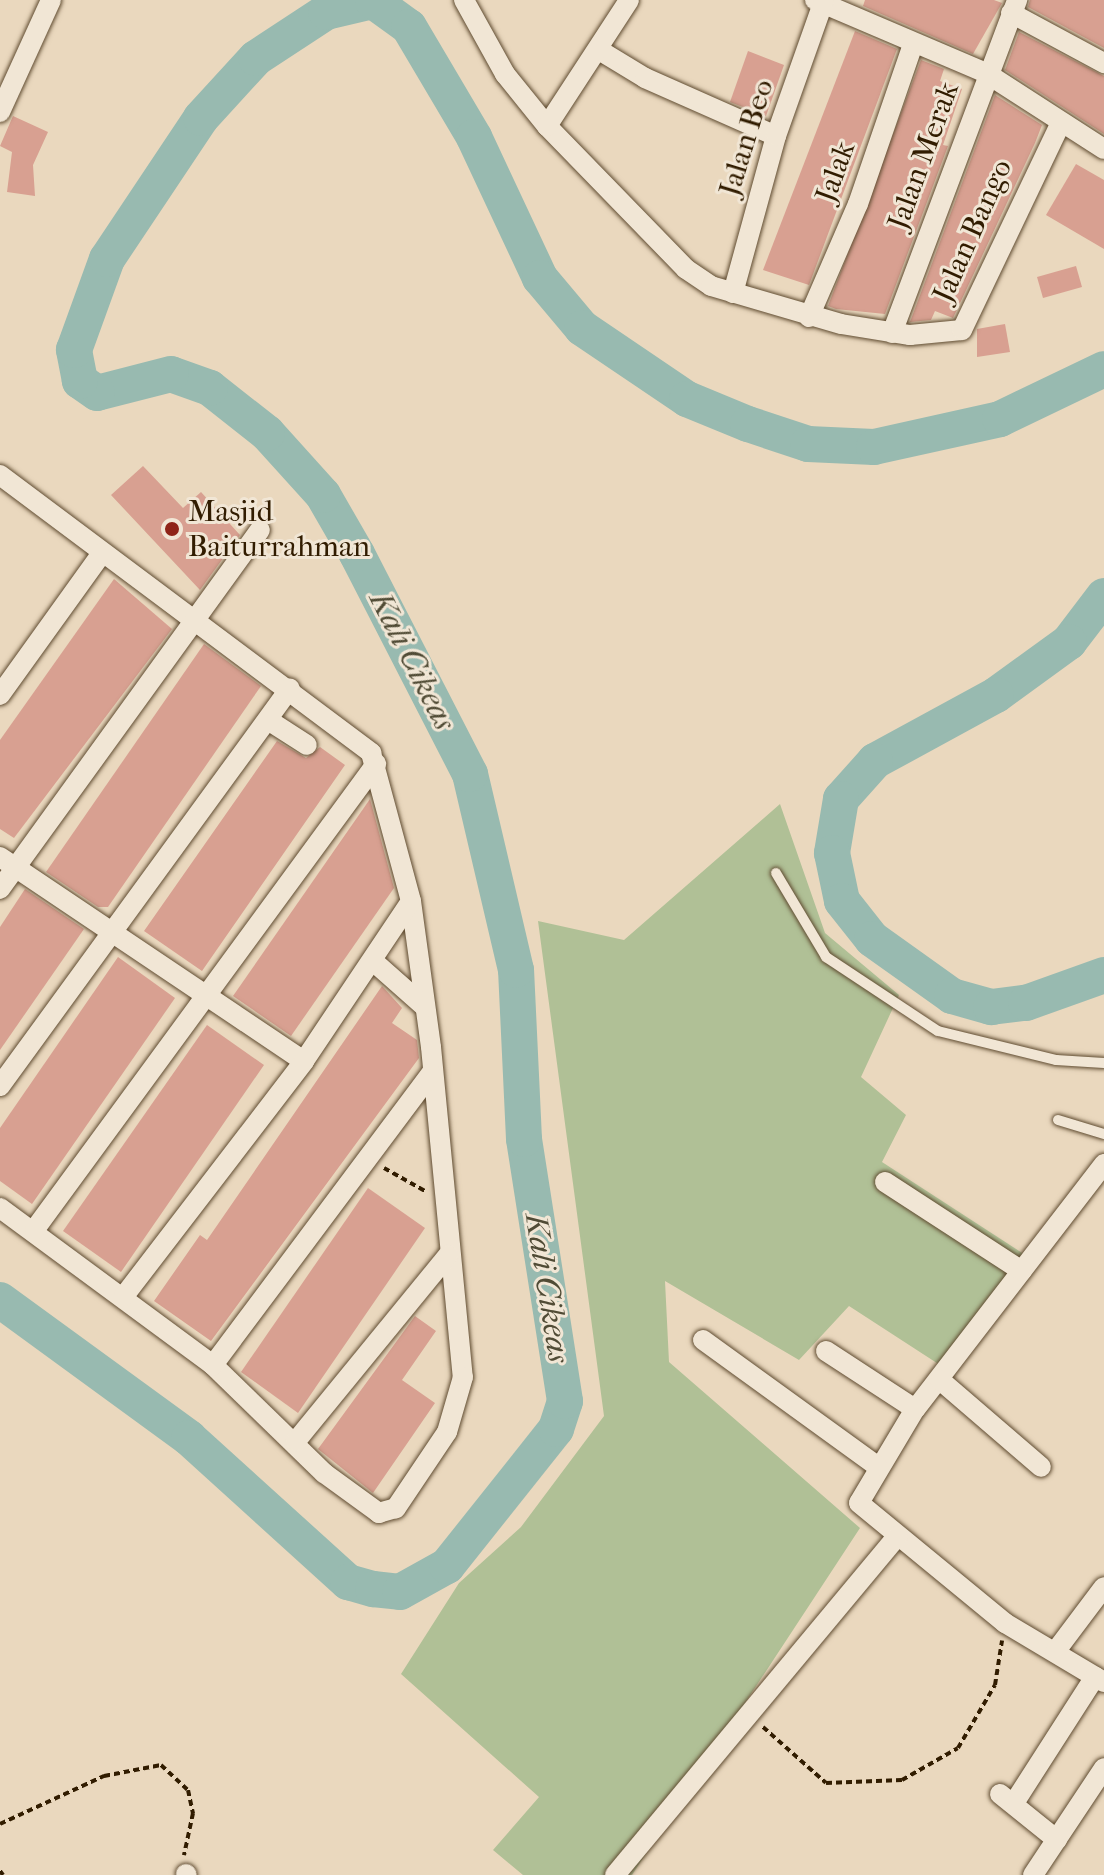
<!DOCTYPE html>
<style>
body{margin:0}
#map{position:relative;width:1104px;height:1875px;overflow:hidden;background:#ead8be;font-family:"IM FELL French Canon",serif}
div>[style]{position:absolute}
.green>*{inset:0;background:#b0c096}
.river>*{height:36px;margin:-18px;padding:0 18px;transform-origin:18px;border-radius:18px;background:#98bab0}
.building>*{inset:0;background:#d8a091}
.path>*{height:4px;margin-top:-2px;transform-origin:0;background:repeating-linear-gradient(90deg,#311c00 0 6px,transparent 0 10px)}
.roads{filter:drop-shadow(0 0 2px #5f4b30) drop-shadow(0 0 2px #5f4b30)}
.lane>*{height:10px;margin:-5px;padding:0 5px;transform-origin:5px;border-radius:5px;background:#f1e6d5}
.street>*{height:20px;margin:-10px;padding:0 10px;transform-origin:10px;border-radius:10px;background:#f1e6d5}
.dots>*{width:22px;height:22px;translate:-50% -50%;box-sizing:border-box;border:4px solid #f1e6d5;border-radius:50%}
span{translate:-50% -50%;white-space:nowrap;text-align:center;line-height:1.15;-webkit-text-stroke:6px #f1e6d5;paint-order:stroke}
.street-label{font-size:30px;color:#311c00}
.poi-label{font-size:30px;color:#311c00}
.left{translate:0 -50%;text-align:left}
.water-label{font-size:32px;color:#504b35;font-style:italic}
</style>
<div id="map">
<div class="green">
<i style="clip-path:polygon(780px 804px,825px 933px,899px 995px,861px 1077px,906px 1115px,882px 1162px,1030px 1258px,943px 1367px,849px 1306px,799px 1360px,665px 1281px,669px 1362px,860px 1528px,632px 1875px,523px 1875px,493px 1850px,539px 1797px,401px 1674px,459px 1583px,521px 1527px,604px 1416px,538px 921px,624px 940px)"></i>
</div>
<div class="river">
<i style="left:1104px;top:596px;width:58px;rotate:127.3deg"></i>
<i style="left:1069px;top:642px;width:90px;rotate:144deg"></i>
<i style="left:996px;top:695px;width:138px;rotate:151.4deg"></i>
<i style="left:875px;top:761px;width:51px;rotate:131.8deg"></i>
<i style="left:841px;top:799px;width:55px;rotate:99.5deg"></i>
<i style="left:832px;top:853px;width:49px;rotate:78.2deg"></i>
<i style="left:842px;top:901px;width:48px;rotate:51.7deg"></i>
<i style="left:872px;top:939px;width:98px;rotate:35.5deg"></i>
<i style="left:952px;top:996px;width:41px;rotate:15.8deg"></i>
<i style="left:991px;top:1007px;width:35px;rotate:-7deg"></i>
<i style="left:1026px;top:1003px;width:83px;rotate:-19.7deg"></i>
<i style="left:0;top:1300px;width:234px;rotate:36.1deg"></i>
<i style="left:189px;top:1438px;width:215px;rotate:42.2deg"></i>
<i style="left:348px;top:1582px;width:26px;rotate:16deg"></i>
<i style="left:373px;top:1589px;width:27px;rotate:6deg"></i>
<i style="left:400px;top:1592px;width:54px;rotate:-29deg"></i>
<i style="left:447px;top:1566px;width:175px;rotate:-51.5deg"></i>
<i style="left:556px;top:1429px;width:29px;rotate:-72deg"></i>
<i style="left:565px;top:1401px;width:265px;rotate:-98.9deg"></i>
<i style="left:524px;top:1139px;width:169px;rotate:-92.7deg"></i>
<i style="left:516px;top:970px;width:201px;rotate:-103.2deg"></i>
<i style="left:470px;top:774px;width:247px;rotate:-117.2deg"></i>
<i style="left:357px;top:554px;width:68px;rotate:-120deg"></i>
<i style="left:323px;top:495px;width:84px;rotate:-132.1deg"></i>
<i style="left:267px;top:433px;width:73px;rotate:-141.7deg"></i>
<i style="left:210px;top:388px;width:41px;rotate:-160.3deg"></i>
<i style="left:171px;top:374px;width:76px;rotate:165.6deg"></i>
<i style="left:97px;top:393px;width:21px;rotate:-145deg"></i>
<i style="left:80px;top:381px;width:32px;rotate:-101deg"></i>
<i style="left:74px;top:350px;width:97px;rotate:-70.1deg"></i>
<i style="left:107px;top:259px;width:169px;rotate:-56.3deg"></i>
<i style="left:201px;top:118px;width:81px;rotate:-47.5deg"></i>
<i style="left:256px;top:58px;width:84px;rotate:-33.3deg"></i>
<i style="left:326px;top:12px;width:48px;rotate:-13.2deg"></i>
<i style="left:373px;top:1px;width:44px;rotate:35.8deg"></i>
<i style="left:409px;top:27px;width:128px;rotate:59.4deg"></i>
<i style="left:474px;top:137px;width:156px;rotate:64.9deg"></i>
<i style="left:540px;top:278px;width:65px;rotate:50deg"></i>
<i style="left:582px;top:328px;width:127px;rotate:34.1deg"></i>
<i style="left:687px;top:399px;width:66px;rotate:22.3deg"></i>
<i style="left:748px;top:424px;width:63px;rotate:18.4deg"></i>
<i style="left:808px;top:444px;width:66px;rotate:2.6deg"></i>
<i style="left:874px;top:447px;width:129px;rotate:-12.5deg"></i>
<i style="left:1000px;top:419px;width:115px;rotate:-25.7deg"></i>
</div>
<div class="building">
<i style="clip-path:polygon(865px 0,994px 0,1002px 3px,973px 54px,863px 6px)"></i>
<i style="clip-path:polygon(1030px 0,1104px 0,1104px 48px,1028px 7px)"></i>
<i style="clip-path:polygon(855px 31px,897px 49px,809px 285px,763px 270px)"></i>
<i style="clip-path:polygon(1019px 32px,1104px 76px,1104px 134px,1005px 70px)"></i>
<i style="clip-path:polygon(748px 51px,784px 65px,766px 116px,730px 102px)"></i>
<i style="clip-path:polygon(921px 60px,944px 69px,940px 81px,962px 89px,943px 145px,948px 146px,885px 314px,836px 309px,828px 306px)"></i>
<i style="clip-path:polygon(995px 95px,1042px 125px,1035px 143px,953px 318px,935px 311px,931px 320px,910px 322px)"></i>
<i style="clip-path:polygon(13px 116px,48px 132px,33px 165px,35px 196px,7px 192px,12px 152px,0 146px)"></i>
<i style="clip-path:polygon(1076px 164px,1104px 180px,1104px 249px,1046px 215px)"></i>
<i style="clip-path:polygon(1076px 266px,1082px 287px,1043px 298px,1037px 277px)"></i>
<i style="clip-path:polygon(1005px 324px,1010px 352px,977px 357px,977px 329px)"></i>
<i style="clip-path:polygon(143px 466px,183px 508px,201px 492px,240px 535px,200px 590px,111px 495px)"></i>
<i style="clip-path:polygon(114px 579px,172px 629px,14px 838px,0 829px,0 740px)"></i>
<i style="clip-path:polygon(204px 644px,261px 686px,108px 907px,98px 907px,46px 872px)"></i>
<i style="clip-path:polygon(277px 741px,306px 758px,320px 747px,345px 765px,202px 971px,144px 931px)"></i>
<i style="clip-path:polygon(370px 799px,394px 888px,291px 1036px,233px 996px)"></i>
<i style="clip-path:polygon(25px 889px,84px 929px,0 1050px,0 927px)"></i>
<i style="clip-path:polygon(118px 957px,175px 998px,32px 1204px,0 1181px,0 1128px)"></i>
<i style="clip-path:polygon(382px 986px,402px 1008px,392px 1023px,417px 1040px,419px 1058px,211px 1341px,154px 1301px,200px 1235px,207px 1240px)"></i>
<i style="clip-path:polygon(207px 1025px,264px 1065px,121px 1272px,63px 1231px)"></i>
<i style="clip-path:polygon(368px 1188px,425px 1228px,298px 1413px,241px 1372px)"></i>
<i style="clip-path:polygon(415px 1316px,436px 1331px,402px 1380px,435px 1403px,373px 1493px,318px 1449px)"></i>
</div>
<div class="path">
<i style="left:384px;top:1168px;width:47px;rotate:29.3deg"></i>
<i style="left:763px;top:1727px;width:84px;rotate:41.6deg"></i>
<i style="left:826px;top:1783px;width:76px;rotate:-2.3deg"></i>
<i style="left:902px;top:1780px;width:64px;rotate:-29.7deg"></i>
<i style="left:958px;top:1748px;width:73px;rotate:-59.6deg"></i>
<i style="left:995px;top:1685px;width:45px;rotate:-81deg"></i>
<i style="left:0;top:1824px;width:115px;rotate:-24.8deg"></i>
<i style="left:104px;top:1776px;width:58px;rotate:-10.9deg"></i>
<i style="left:161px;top:1765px;width:37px;rotate:43deg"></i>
<i style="left:188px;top:1790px;width:24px;rotate:78deg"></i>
<i style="left:193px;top:1813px;width:43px;rotate:102.1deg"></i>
<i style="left:0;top:1871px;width:5px;rotate:53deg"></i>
</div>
<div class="roads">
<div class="lane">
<i style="left:776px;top:873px;width:98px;rotate:59.2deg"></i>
<i style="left:826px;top:957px;width:134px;rotate:33.5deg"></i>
<i style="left:938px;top:1031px;width:122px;rotate:13.8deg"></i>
<i style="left:1056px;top:1060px;width:48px;rotate:3.6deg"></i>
<i style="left:1058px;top:1120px;width:48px;rotate:16.9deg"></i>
</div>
<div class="street">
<i style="left:464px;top:0;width:85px;rotate:61deg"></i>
<i style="left:505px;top:74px;width:67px;rotate:51.1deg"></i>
<i style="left:547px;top:126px;width:199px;rotate:45.8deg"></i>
<i style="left:686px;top:269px;width:30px;rotate:34deg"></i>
<i style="left:711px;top:286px;width:135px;rotate:16.3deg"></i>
<i style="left:841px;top:324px;width:70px;rotate:9.1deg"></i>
<i style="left:910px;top:335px;width:52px;rotate:-5.5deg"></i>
<i style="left:962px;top:330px;width:230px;rotate:-64.5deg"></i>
<i style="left:815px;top:0;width:186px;rotate:23.1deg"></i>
<i style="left:986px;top:73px;width:140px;rotate:32.8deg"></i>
<i style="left:1011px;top:13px;width:106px;rotate:28.3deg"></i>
<i style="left:599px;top:50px;width:54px;rotate:31.3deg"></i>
<i style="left:645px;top:78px;width:143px;rotate:23.9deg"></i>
<i style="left:0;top:112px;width:123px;rotate:-65.5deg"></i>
<i style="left:547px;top:126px;width:150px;rotate:-56.9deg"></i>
<i style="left:733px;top:293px;width:163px;rotate:-74.7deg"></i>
<i style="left:776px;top:136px;width:141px;rotate:-70.5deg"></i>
<i style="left:809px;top:317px;width:123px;rotate:-66.6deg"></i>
<i style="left:858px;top:204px;width:169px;rotate:-71deg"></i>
<i style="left:892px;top:333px;width:356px;rotate:-69.4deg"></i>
<i style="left:0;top:475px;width:464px;rotate:36.8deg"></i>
<i style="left:371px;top:753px;width:153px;rotate:74.9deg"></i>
<i style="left:411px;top:901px;width:147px;rotate:82.2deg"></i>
<i style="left:431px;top:1047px;width:332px;rotate:84.5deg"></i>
<i style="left:463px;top:1377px;width:57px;rotate:106.2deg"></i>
<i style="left:447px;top:1432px;width:92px;rotate:123.9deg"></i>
<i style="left:396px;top:1508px;width:18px;rotate:164deg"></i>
<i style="left:379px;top:1513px;width:68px;rotate:-144deg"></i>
<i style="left:324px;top:1473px;width:155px;rotate:-135.8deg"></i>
<i style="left:213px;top:1365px;width:265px;rotate:-143.6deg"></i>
<i style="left:0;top:695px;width:175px;rotate:-54.3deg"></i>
<i style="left:268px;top:720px;width:46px;rotate:32.7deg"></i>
<i style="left:0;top:857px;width:366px;rotate:33.9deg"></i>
<i style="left:0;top:889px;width:443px;rotate:-54.1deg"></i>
<i style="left:373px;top:961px;width:69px;rotate:41.5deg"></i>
<i style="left:0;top:1086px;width:492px;rotate:-53.9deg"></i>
<i style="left:1104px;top:1164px;width:309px;rotate:127.6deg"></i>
<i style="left:915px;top:1409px;width:109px;rotate:120.8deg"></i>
<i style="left:859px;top:1503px;width:189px;rotate:39.4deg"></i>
<i style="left:1005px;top:1623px;width:115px;rotate:30.8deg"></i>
<i style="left:885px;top:1182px;width:163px;rotate:33deg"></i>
<i style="left:35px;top:1229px;width:577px;rotate:-53.75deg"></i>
<i style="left:124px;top:1296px;width:296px;rotate:-52.5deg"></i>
<i style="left:304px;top:1061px;width:192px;rotate:-56.2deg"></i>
<i style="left:703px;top:1340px;width:215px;rotate:35.9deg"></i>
<i style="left:826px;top:1351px;width:106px;rotate:33.1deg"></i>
<i style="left:213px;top:1365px;width:364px;rotate:-53.2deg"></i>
<i style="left:940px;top:1380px;width:133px;rotate:40.7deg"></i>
<i style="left:296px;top:1441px;width:240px;rotate:-50.7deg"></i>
<i style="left:1055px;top:1652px;width:81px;rotate:-53deg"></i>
<i style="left:1000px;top:1794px;width:73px;rotate:38.9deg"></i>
<i style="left:1014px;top:1803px;width:150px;rotate:-57.3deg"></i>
<i style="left:186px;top:1874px;width:1px;rotate:45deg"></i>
<i style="left:615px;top:1875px;width:441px;rotate:-50.2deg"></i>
<i style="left:1033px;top:1875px;width:128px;rotate:-56.4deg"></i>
</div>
</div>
<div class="dots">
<i style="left:172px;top:529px;background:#8f2418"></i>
</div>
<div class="street-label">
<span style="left:747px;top:138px;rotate:-73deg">Jalan Beo</span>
<span style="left:924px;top:156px;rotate:-70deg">Jalan Merak</span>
<span style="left:836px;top:172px;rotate:-70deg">Jalak</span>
<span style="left:973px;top:231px;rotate:-66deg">Jalan Bango</span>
</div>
<div class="poi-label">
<span class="left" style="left:188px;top:529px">Masjid<br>Baiturrahman</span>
</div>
<div class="water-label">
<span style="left:412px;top:661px;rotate:63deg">Kali Cikeas</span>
<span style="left:547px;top:1288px;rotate:81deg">Kali Cikeas</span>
</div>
</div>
